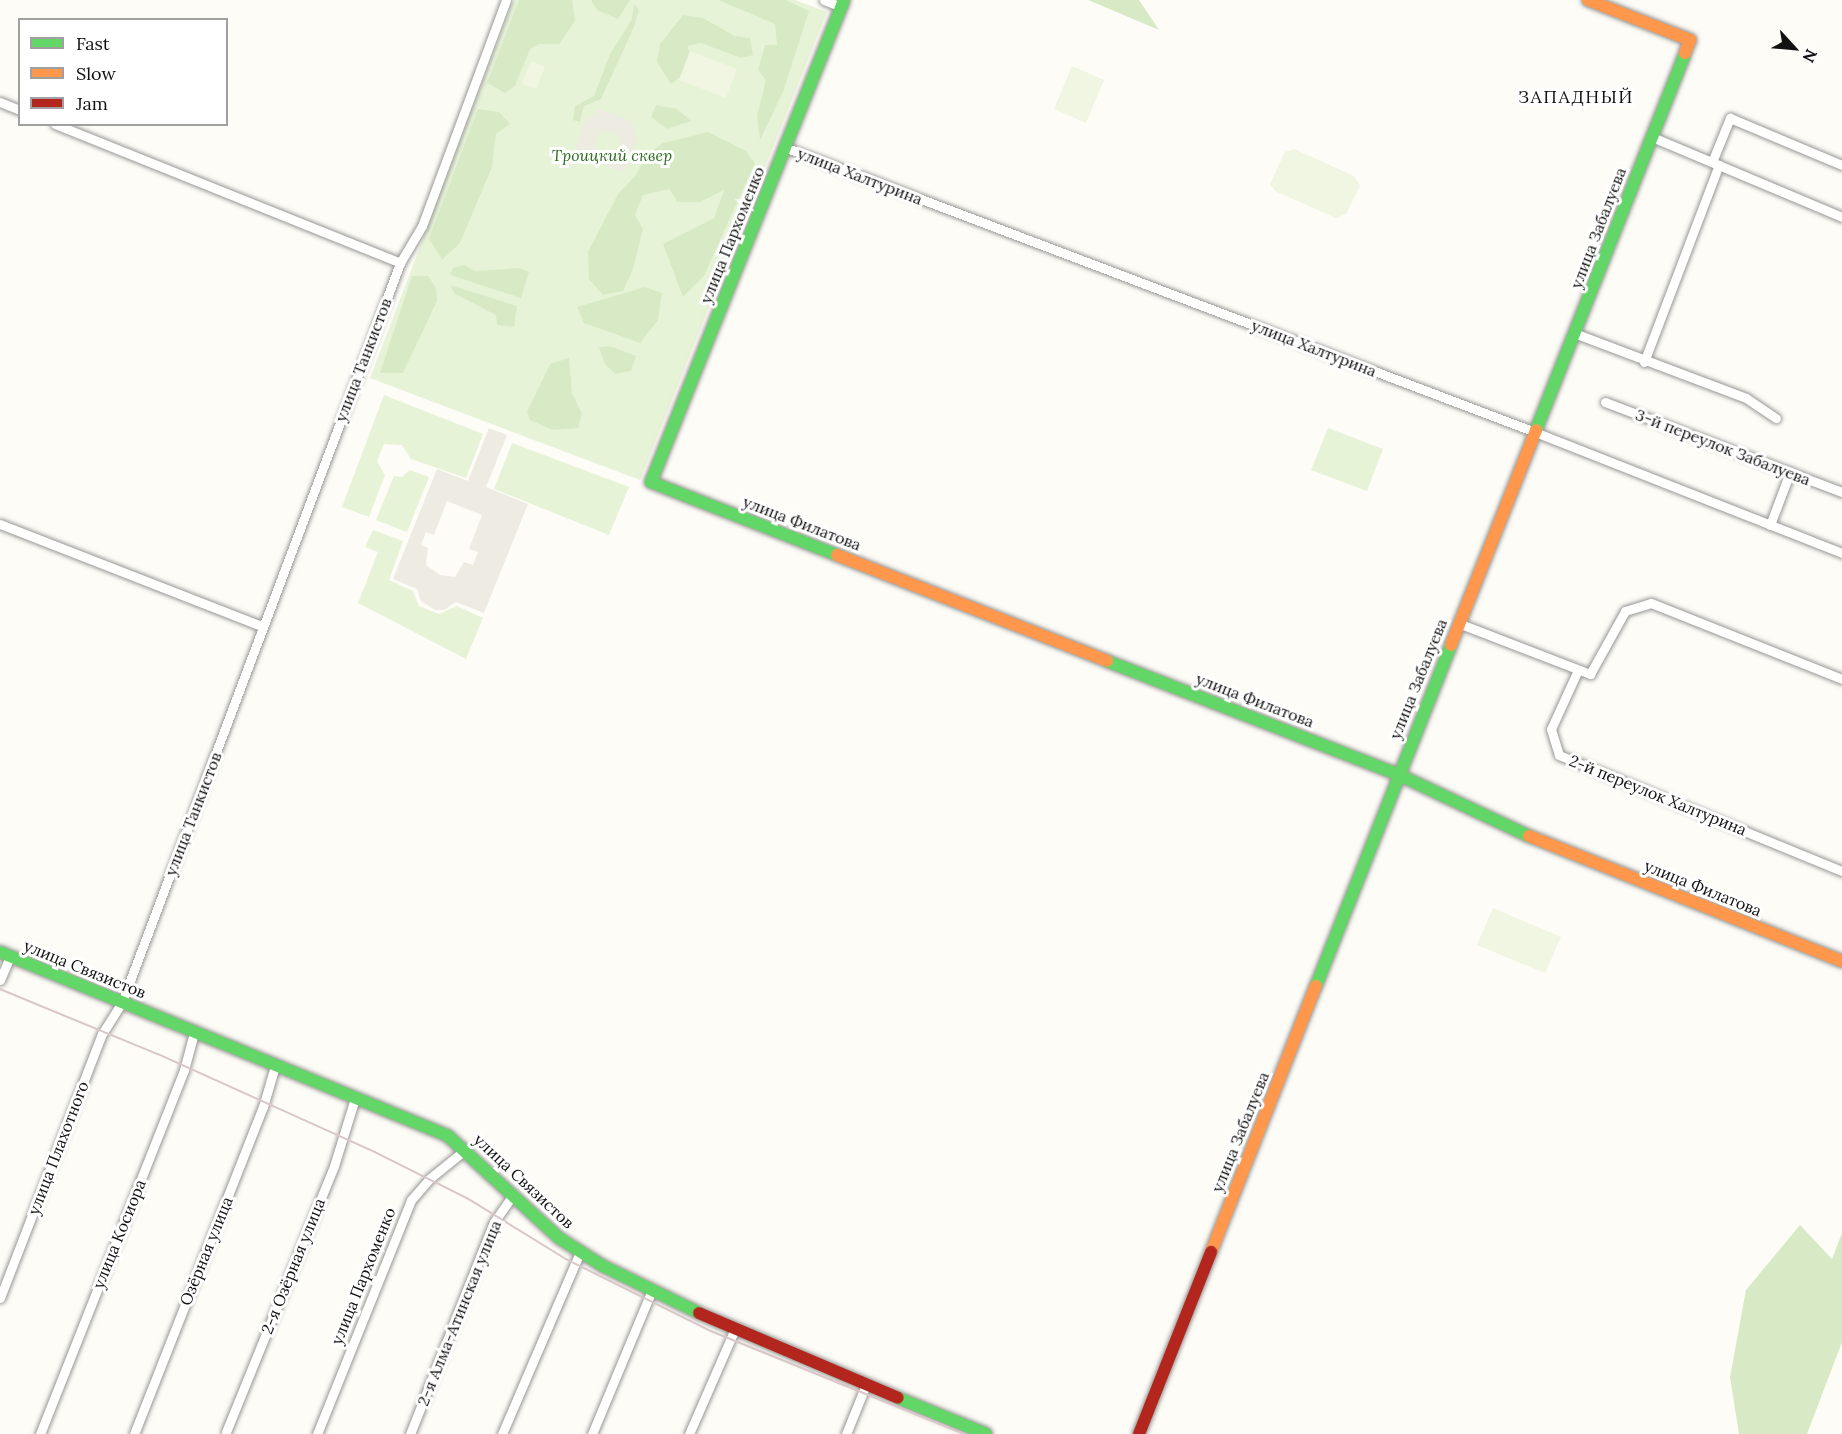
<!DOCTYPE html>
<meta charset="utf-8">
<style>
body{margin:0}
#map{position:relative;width:1842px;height:1434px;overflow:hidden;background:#fdfcf7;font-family:Lora,serif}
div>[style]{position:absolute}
.green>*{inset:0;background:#e7f3d7}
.forest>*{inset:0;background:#d8eac5}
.pitch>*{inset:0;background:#f0f6e1}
.plaza>*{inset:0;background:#edebe2}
.roads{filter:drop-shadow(0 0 2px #979795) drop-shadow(0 0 2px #979795)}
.street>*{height:9px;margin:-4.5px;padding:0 4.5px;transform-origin:4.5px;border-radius:4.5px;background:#fffffe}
.fast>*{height:12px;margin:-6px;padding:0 6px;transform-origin:6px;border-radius:6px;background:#63d668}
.slow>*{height:12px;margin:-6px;padding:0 6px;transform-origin:6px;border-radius:6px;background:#ff974d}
.jam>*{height:12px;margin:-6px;padding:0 6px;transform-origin:6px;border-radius:6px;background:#b3261e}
.tram>*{height:1.5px;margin:-0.75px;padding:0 0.75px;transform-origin:0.75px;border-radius:0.75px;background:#d9c6c7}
span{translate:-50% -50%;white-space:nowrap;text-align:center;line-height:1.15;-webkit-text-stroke:6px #fff;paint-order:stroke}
.park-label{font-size:16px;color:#2f6b1f;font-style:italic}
.street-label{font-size:16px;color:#111}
.neighbourhood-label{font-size:18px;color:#111;letter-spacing:1.5px}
.legend{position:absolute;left:18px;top:18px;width:210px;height:108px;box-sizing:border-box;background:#fff;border:2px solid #a0a0a0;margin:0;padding:8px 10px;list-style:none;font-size:18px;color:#111}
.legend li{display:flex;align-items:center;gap:12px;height:30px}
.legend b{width:30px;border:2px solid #a0a0a0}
.north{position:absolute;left:1764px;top:18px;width:60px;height:60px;-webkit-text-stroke:4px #fff;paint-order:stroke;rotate:116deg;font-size:16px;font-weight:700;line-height:24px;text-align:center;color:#111}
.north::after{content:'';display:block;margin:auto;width:21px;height:27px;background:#111;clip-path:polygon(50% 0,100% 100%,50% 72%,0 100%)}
</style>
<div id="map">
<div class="green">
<i style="clip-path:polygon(514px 0,795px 0,827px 12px,640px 480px,370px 378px)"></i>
<i style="clip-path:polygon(384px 395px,483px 434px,466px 478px,411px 459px,402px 445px,384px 444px,377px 461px,385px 475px,369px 517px,342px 507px)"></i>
<i style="clip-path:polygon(1328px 428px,1383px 449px,1367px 491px,1311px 470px)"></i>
<i style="clip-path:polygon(512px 443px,629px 487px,609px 535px,494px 489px)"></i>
<i style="clip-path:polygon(410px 470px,429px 477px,407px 532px,376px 520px,394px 476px,402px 477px)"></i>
<i style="clip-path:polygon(373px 530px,403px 541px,389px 580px,413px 591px,419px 606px,439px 614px,457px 606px,483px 618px,466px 659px,358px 603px,378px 552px,365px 547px)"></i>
</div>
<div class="forest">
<i style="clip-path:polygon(519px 0,572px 0,575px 21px,559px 44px,539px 44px,530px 49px,515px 86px,505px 93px,487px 83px)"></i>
<i style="clip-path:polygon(591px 0,630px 0,618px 19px,597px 10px)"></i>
<i style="clip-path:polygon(718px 0,786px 0,809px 11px,783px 92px,760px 140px,757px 116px,766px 80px,758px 70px,765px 45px,777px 45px,775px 24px)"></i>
<i style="clip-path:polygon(1088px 0,1139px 0,1159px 30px)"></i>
<i style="clip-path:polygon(634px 4px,639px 10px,634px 27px,601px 99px,584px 106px,580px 122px,573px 120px,575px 106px,594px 96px,610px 54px,632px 19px)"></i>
<i style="clip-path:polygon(683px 15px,703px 18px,735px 36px,750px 38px,753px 55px,741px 58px,701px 43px,688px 46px,691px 61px,683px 75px,671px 84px,657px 62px,660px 44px)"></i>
<i style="clip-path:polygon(656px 105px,677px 109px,691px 121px,667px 129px,651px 117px)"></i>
<i style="clip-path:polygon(478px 109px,499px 112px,510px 124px,496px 134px,492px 167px,460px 243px,442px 260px,429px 239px)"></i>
<i style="clip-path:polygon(708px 132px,746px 151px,755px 163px,704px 276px,683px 297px,663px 244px,714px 218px,724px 190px,700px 202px,677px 202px,670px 189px,643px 195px,635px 215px,643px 229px,633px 269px,623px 291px,603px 295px,589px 279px,588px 252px,618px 194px,636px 175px,646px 155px,663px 143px)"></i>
<i style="clip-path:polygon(464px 265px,475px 271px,520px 268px,529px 272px,521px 298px,450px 275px,453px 268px)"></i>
<i style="clip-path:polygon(412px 276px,428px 276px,436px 288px,437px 301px,403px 373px,380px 373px)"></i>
<i style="clip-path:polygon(450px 285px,517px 306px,514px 327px,497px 325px,496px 315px,455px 294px)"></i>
<i style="clip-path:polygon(645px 287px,662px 293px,658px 320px,640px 343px,584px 323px,577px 307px)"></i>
<i style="clip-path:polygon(609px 346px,636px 356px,631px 371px,615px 374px,605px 364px,599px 347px)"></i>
<i style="clip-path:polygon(569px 358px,572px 393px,582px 414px,578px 428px,552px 430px,530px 420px,527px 412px,550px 364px)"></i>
<i style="clip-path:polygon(1800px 1225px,1832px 1259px,1842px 1233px,1842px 1342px,1807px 1434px,1739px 1434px,1730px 1377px,1746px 1290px)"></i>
</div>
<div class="pitch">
<i style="clip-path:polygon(690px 51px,737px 69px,726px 98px,679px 80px)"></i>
<i style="clip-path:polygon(531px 61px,545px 67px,536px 89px,522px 84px)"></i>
<i style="clip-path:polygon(1072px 66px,1104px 80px,1086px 123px,1054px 109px)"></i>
<i style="clip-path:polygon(1294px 149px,1354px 176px,1360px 186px,1346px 214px,1336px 218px,1275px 191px,1270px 184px,1285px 152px)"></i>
<i style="clip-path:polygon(1493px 908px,1561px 937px,1545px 973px,1477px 945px)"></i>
</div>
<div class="plaza">
<i style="clip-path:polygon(evenodd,600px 109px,631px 121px,634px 129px,636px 141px,624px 172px,573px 154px,585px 121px,600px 109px,604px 130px,616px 133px,621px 140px,620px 149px,609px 157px,595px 148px,595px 139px,604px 130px)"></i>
<i style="clip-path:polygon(evenodd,489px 428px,507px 435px,486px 487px,528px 504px,484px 613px,456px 602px,444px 610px,435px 610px,421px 601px,417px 589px,393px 579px,437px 469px,468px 481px,489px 428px,447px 501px,482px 515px,469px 549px,478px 552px,473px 565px,464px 562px,455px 577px,440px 575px,426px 565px,428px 548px,421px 545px,426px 532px,434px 535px,447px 501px)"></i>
</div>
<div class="roads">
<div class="street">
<i style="left:824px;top:0;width:18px;rotate:22deg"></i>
<i style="left:0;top:102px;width:22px;rotate:22deg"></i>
<i style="left:55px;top:124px;width:372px;rotate:21.9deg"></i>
<i style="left:1652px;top:137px;width:206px;rotate:22.8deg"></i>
<i style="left:784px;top:147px;width:803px;rotate:20.78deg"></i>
<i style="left:1535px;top:432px;width:330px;rotate:21.5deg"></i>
<i style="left:1712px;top:162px;width:48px;rotate:-67.8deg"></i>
<i style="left:1730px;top:118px;width:121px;rotate:22.8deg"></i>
<i style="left:1574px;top:333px;width:184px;rotate:20.7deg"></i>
<i style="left:1746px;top:398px;width:36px;rotate:34deg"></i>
<i style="left:1644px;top:362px;width:211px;rotate:-69.2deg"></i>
<i style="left:1605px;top:402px;width:254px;rotate:20.8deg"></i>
<i style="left:0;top:524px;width:281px;rotate:21.3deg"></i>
<i style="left:1770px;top:525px;width:57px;rotate:-69.3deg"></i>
<i style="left:1458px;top:623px;width:142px;rotate:21.1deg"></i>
<i style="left:1590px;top:674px;width:72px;rotate:-60.9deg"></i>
<i style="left:1625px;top:611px;width:27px;rotate:-17deg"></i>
<i style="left:1651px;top:603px;width:206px;rotate:21.7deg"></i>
<i style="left:1578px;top:670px;width:65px;rotate:114.6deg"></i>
<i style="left:1551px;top:729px;width:27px;rotate:73deg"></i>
<i style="left:1559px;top:755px;width:306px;rotate:22.3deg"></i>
<i style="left:0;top:980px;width:25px;rotate:-67deg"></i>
<i style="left:0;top:1298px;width:283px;rotate:-68.9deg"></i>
<i style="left:102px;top:1034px;width:38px;rotate:-58deg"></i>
<i style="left:122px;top:1002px;width:790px;rotate:-69.38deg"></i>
<i style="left:400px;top:263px;width:43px;rotate:-59.3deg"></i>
<i style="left:422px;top:226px;width:241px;rotate:-69.6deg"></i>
<i style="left:226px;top:1432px;width:287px;rotate:-67.9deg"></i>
<i style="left:334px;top:1166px;width:71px;rotate:-72.8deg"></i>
<i style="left:40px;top:1434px;width:391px;rotate:-68.4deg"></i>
<i style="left:184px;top:1070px;width:39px;rotate:-75deg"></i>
<i style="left:134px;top:1434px;width:352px;rotate:-68.5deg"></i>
<i style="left:263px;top:1107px;width:43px;rotate:-73.7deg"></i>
<i style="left:317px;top:1434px;width:252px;rotate:-68.1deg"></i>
<i style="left:411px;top:1200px;width:28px;rotate:-49deg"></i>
<i style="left:429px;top:1179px;width:48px;rotate:-39deg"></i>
<i style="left:410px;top:1434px;width:228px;rotate:-68.4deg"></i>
<i style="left:494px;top:1222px;width:33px;rotate:-55deg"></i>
<i style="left:502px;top:1434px;width:198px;rotate:-66.8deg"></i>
<i style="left:592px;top:1434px;width:154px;rotate:-67.4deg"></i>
<i style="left:689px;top:1434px;width:112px;rotate:-66.4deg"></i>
<i style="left:846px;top:1434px;width:51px;rotate:-68deg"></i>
</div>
<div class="fast">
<i style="left:1536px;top:430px;width:405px;rotate:-68.4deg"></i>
<i style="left:837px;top:555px;width:200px;rotate:-158.6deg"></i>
<i style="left:651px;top:482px;width:519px;rotate:-68.18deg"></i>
<i style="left:1107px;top:661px;width:311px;rotate:21.3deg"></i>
<i style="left:1397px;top:774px;width:146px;rotate:25.2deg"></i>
<i style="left:0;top:952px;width:484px;rotate:22.3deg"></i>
<i style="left:448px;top:1136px;width:151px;rotate:42.6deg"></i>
<i style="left:559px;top:1238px;width:52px;rotate:32.5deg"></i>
<i style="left:603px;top:1266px;width:107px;rotate:26.1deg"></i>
<i style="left:1316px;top:986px;width:367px;rotate:-68.4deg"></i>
<i style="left:898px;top:1398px;width:95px;rotate:22.2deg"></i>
</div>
<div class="slow">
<i style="left:1588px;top:0;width:110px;rotate:21.4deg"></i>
<i style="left:1690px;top:40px;width:14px;rotate:111deg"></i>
<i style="left:837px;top:555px;width:290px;rotate:21.4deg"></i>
<i style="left:1451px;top:645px;width:231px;rotate:-68.4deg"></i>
<i style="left:1529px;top:836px;width:337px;rotate:21.8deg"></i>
<i style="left:1211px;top:1252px;width:286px;rotate:-68.5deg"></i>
</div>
<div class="jam">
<i style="left:699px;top:1313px;width:216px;rotate:23.1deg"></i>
<i style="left:1139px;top:1434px;width:196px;rotate:-68.4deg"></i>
</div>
</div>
<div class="tram">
<i style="left:0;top:989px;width:171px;rotate:22.4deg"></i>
<i style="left:158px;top:1054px;width:238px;rotate:24.3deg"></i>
<i style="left:375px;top:1152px;width:103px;rotate:26.6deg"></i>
<i style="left:467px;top:1198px;width:116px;rotate:31.6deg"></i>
<i style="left:566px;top:1259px;width:162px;rotate:26.4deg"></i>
<i style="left:711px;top:1331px;width:274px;rotate:22.1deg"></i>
</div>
<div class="park-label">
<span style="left:612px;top:155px">Троицкий сквер</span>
</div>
<div class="street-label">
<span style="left:860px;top:176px;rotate:21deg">улица Халтурина</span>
<span style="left:1598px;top:228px;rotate:-69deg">улица Забалуева</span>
<span style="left:732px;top:235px;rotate:-68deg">улица Пархоменко</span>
<span style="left:1314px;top:348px;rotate:21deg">улица Халтурина</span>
<span style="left:363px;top:360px;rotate:-69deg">улица Танкистов</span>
<span style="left:1723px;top:447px;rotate:21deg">3-й переулок Забалуева</span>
<span style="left:802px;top:523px;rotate:21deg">улица Филатова</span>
<span style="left:1418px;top:679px;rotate:-68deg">улица Забалуева</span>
<span style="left:1255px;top:700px;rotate:21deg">улица Филатова</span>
<span style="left:1658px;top:795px;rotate:22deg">2-й переулок Халтурина</span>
<span style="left:193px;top:814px;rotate:-69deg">улица Танкистов</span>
<span style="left:1703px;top:888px;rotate:22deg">улица Филатова</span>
<span style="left:85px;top:969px;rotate:22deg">улица Связистов</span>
<span style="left:1240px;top:1132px;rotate:-68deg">улица Забалуева</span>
<span style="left:58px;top:1148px;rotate:-69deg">улица Плахотного</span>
<span style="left:524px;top:1181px;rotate:43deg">улица Связистов</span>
<span style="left:119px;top:1234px;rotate:-68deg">улица Косиора</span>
<span style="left:206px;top:1251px;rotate:-68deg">Озёрная улица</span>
<span style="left:293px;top:1266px;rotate:-68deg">2-я Озёрная улица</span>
<span style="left:363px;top:1276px;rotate:-68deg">улица Пархоменко</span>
<span style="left:459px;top:1313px;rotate:-68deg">2-я Алма-Атинская улица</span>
</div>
<div class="neighbourhood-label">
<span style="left:1576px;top:97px">ЗАПАДНЫЙ</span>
</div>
<ul class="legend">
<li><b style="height:8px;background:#63d668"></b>Fast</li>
<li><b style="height:8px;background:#ff974d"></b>Slow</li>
<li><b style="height:8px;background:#b3261e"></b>Jam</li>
</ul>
<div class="north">N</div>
</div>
